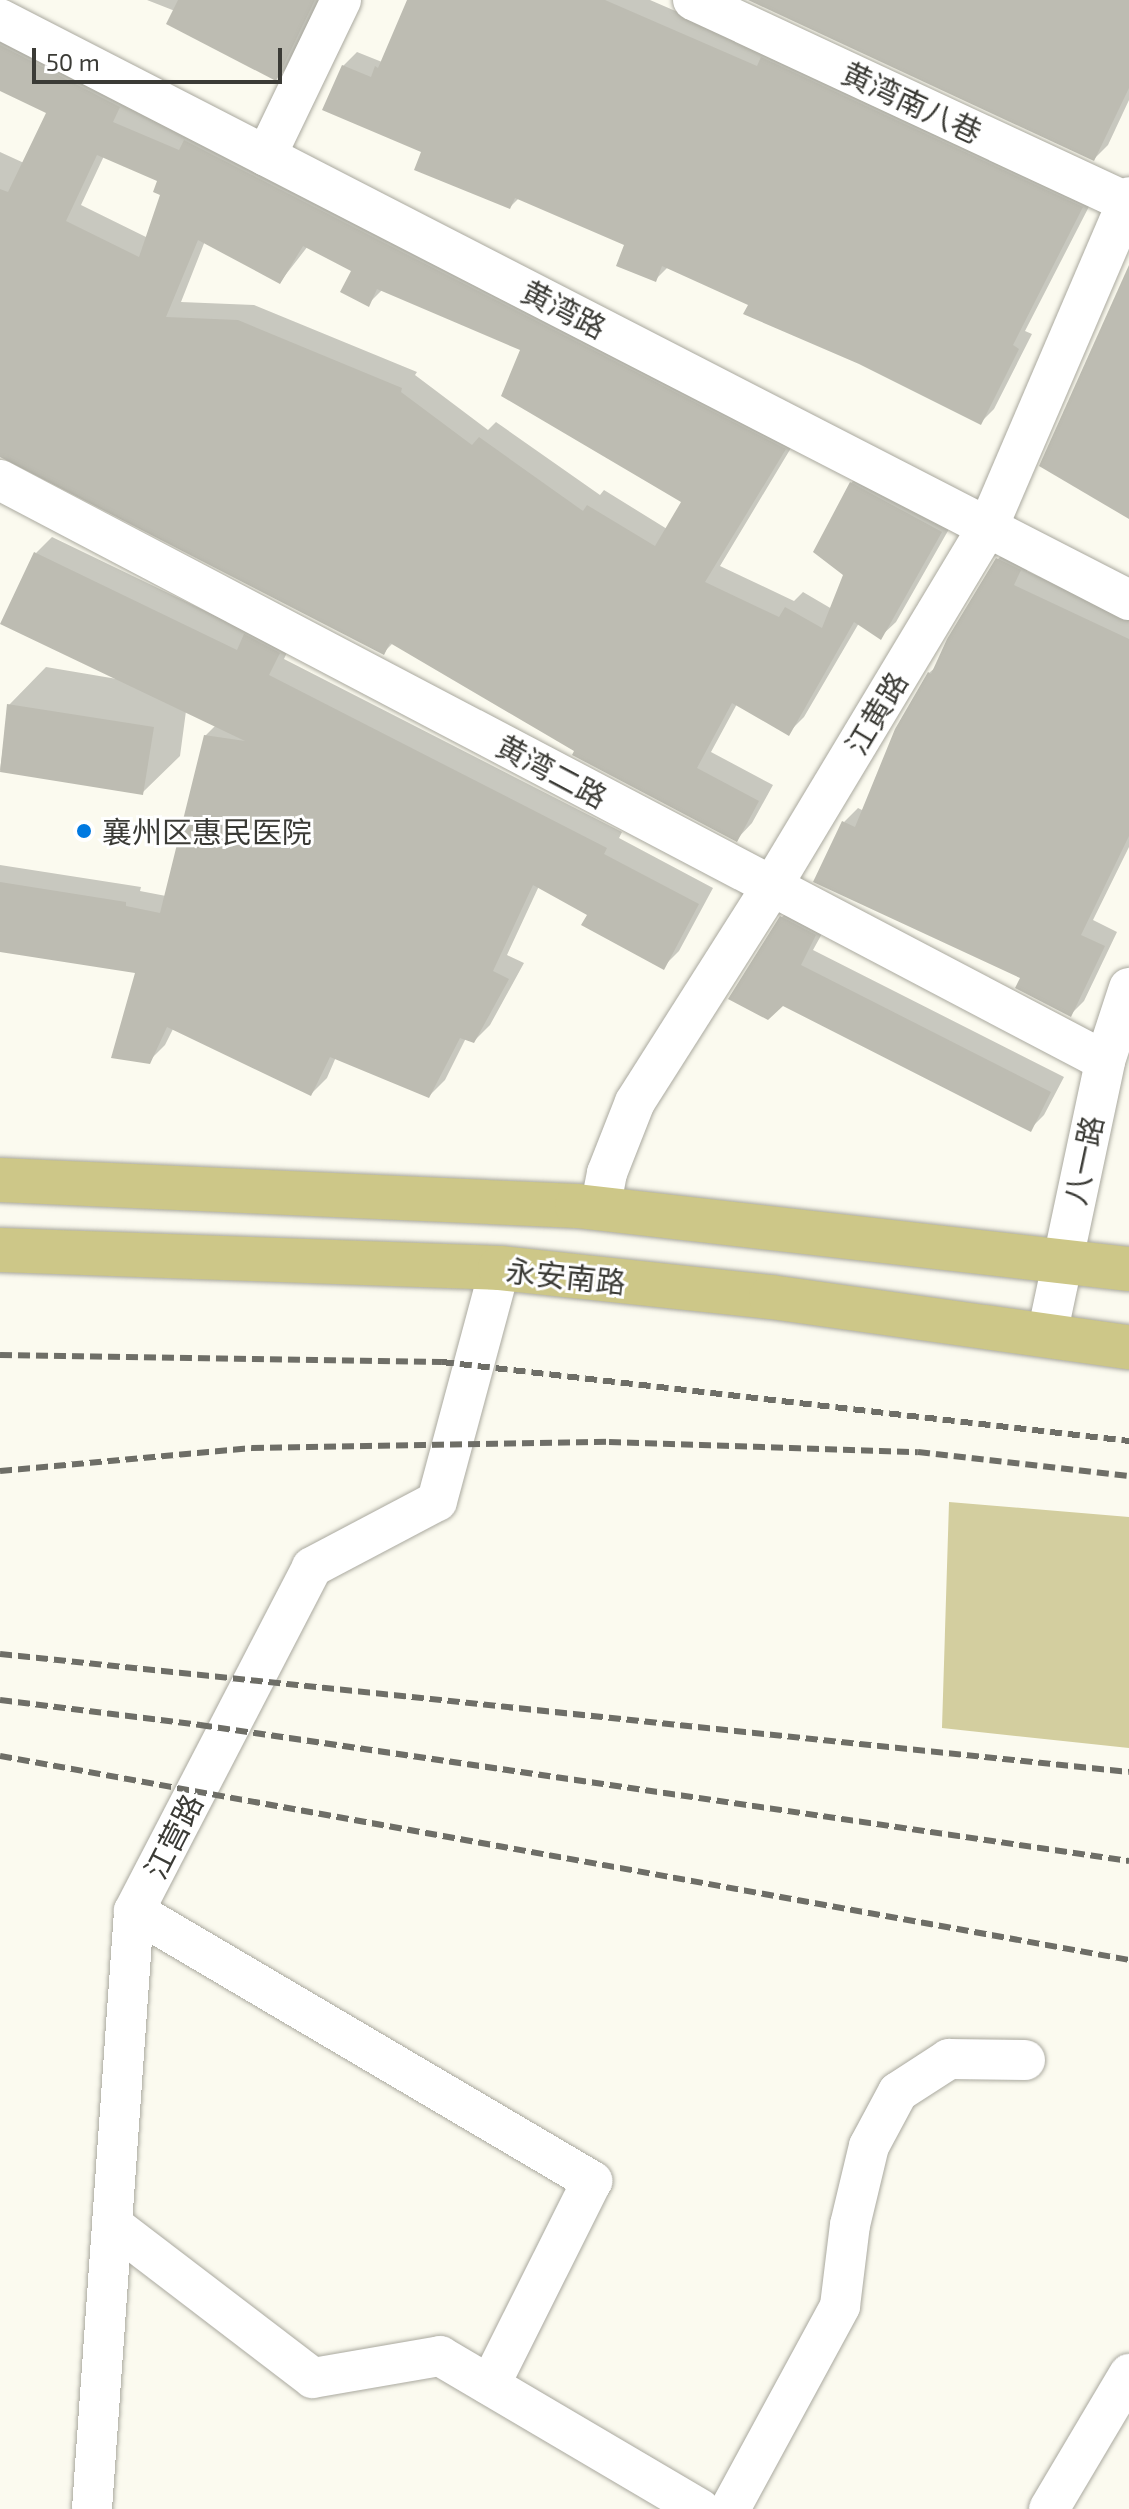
<!DOCTYPE html>
<meta charset="utf-8">
<style>
body{margin:0}
#map{position:relative;width:1129px;height:2509px;overflow:hidden;background:#fbfaef;font-family:"Exo 2","Noto Sans SC",sans-serif}
div>[style]{position:absolute}
.green>*{inset:0;background:#d3ce9f}
.shadow>*{inset:0;background:#0003}
.building>*{inset:0;background:#bdbcb2}
.roads{filter:drop-shadow(0 0 2px #aaa99f) drop-shadow(0 0 2px #aaa99f)}
.minor>*{height:40px;margin:-20px;padding:0 20px;transform-origin:20px;border-radius:20px;background:#fff}
.major>*{height:44px;margin:-22px;padding:0 22px;transform-origin:22px;border-radius:22px;background:#cdc788}
.rail>*{height:6px;margin-top:-3px;transform-origin:0;background:repeating-linear-gradient(90deg,#6e6e67 0 12px,transparent 0 18px)}
.dots>*{width:22px;height:22px;translate:-50% -50%;box-sizing:border-box;border:4px solid #fff;border-radius:50%}
span{translate:-50% -50%;white-space:nowrap;text-align:center;line-height:1.15;-webkit-text-stroke:6px #fff;paint-order:stroke}
.street-label{font-size:30px;color:#3b3b36}
.poi-label{font-size:30px;color:#3b3b36}
.left{translate:0 -50%;text-align:left}
.scale{position:absolute;left:32px;top:48px;width:250px;height:36px;box-sizing:border-box;border:4px solid #3b3b36;border-top:0;padding-left:10px;font-size:24px;line-height:28px;white-space:nowrap;color:#3b3b36;-webkit-text-stroke:6px #fff;paint-order:stroke}
</style>
<div id="map">
<div class="green">
<i style="clip-path:polygon(949px 1502px,1129px 1517px,1129px 1748px,942px 1728px)"></i>
</div>
<div class="shadow">
<i style="clip-path:polygon(147px 0,321px 0,290px 65px,276px 79px,175px 11px)"></i>
<i style="clip-path:polygon(409px 0,650px 0,1096px 193px,1025px 331px,1032px 334px,994px 409px,980px 423px,751px 304px,668px 267px,655px 280px,627px 244px,519px 198px,510px 207px,424px 151px,343px 66px,357px 52px,382px 62px)"></i>
<i style="clip-path:polygon(752px 0,1129px 0,1129px 100px,1108px 145px,1094px 159px)"></i>
<i style="clip-path:polygon(evenodd,0 19px,800px 433px,720px 566px,794px 601px,803px 592px,832px 609px,845px 574px,851px 483px,867px 468px,957px 515px,896px 622px,880px 637px,859px 623px,804px 717px,788px 733px,737px 704px,711px 752px,773px 785px,752px 823px,737px 839px,393px 643px,383px 653px,0 455px,0 152px,24px 163px,49px 112px,0 89px,0 19px,104px 156px,160px 180px,163px 194px,148px 238px,81px 205px,104px 156px,0 19px,205px 241px,280px 282px,308px 246px,354px 270px,368px 304px,383px 289px,523px 349px,684px 502px,667px 529px,604px 490px,600px 495px,496px 422px,488px 430px,415px 375px,417px 372px,254px 305px,181px 302px,205px 241px)"></i>
<i style="clip-path:polygon(52px 537px,249px 632px,294px 637px,284px 659px,622px 832px,619px 838px,713px 888px,679px 951px,663px 967px,589px 914px,539px 886px,507px 955px,524px 963px,490px 1025px,474px 1041px,466px 1038px,445px 1080px,429px 1096px,336px 1057px,327px 1078px,311px 1094px,174px 1027px,165px 1045px,149px 1061px,138px 972px,0 950px,0 865px,141px 887px,140px 891px,166px 896px,205px 736px,216px 725px,186px 711px,180px 756px,142px 793px,0 770px,9px 705px,46px 667px,117px 679px,36px 553px)"></i>
<i style="clip-path:polygon(1012px 545px,1034px 556px,1027px 571px,1129px 619px,1129px 847px,1093px 920px,1117px 932px,1084px 1001px,1070px 1015px,844px 822px,858px 808px,864px 811px,929px 673px,938px 665px,998px 559px)"></i>
<i style="clip-path:polygon(796px 903px,829px 921px,813px 950px,1064px 1077px,1044px 1115px,1030px 1129px,782px 1004px,782px 917px)"></i>
</div>
<div class="building">
<i style="clip-path:polygon(178px 0,315px 0,276px 81px,166px 24px)"></i>
<i style="clip-path:polygon(407px 0,605px 0,757px 66px,761px 57px,1083px 207px,1013px 345px,1019px 349px,981px 425px,859px 364px,743px 314px,748px 305px,662px 266px,656px 282px,616px 266px,624px 245px,515px 198px,510px 209px,414px 170px,421px 152px,322px 110px,342px 65px,371px 77px,375px 66px,378px 68px)"></i>
<i style="clip-path:polygon(748px 0,1129px 0,1129px 88px,1094px 161px)"></i>
<i style="clip-path:polygon(evenodd,0 45px,120px 107px,113px 122px,179px 150px,184px 140px,786px 449px,705px 582px,779px 617px,785px 607px,822px 628px,843px 575px,813px 552px,850px 482px,942px 532px,881px 640px,854px 622px,789px 736px,732px 703px,697px 768px,759px 801px,737px 842px,572px 755px,574px 751px,390px 643px,384px 655px,0 457px,0 189px,8px 192px,46px 113px,0 91px,0 45px,97px 155px,157px 181px,153px 192px,160px 195px,139px 257px,66px 221px,97px 155px,0 45px,198px 240px,280px 284px,303px 246px,351px 271px,340px 292px,369px 307px,377px 289px,520px 350px,501px 396px,681px 502px,655px 546px,587px 505px,583px 511px,479px 437px,472px 445px,401px 392px,402px 388px,238px 320px,166px 317px,198px 240px)"></i>
<i style="clip-path:polygon(1129px 265px,1129px 519px,1039px 466px)"></i>
<i style="clip-path:polygon(34px 552px,237px 650px,244px 634px,280px 653px,269px 675px,607px 848px,604px 854px,699px 904px,664px 970px,581px 925px,587px 915px,533px 885px,493px 971px,509px 979px,474px 1043px,460px 1038px,429px 1098px,330px 1057px,311px 1096px,167px 1027px,150px 1064px,111px 1058px,135px 973px,0 952px,0 882px,126px 902px,126px 906px,160px 913px,204px 735px,245px 741px,0 624px)"></i>
<i style="clip-path:polygon(996px 558px,1021px 570px,1014px 585px,1129px 639px,1129px 836px,1081px 935px,1105px 946px,1071px 1017px,1015px 988px,1020px 978px,813px 882px,842px 821px,855px 827px,895px 729px,928px 672px,931px 674px,947px 639px)"></i>
<i style="clip-path:polygon(7px 704px,154px 727px,143px 795px,0 772px)"></i>
<i style="clip-path:polygon(780px 916px,816px 935px,801px 965px,1051px 1092px,1031px 1132px,783px 1006px,768px 1020px,728px 999px)"></i>
</div>
<div class="roads">
<div class="minor">
<i style="left:693px;top:0;width:479px;rotate:25deg"></i>
<i style="left:1127px;top:202px;width:5px;rotate:-68deg"></i>
<i style="left:0;top:19px;width:1270px;rotate:27.23deg"></i>
<i style="left:266px;top:156px;width:173px;rotate:-64.3deg"></i>
<i style="left:0;top:480px;width:1248px;rotate:27.74deg"></i>
<i style="left:600px;top:1209px;width:37px;rotate:-79deg"></i>
<i style="left:607px;top:1173px;width:76px;rotate:-68.5deg"></i>
<i style="left:635px;top:1102px;width:256px;rotate:-57.6deg"></i>
<i style="left:772px;top:886px;width:419px;rotate:-59deg"></i>
<i style="left:988px;top:527px;width:353px;rotate:-66.8deg"></i>
<i style="left:1047px;top:1335px;width:280px;rotate:-78deg"></i>
<i style="left:1105px;top:1061px;width:77px;rotate:-71.8deg"></i>
<i style="left:134px;top:1911px;width:532px;rotate:30.52deg"></i>
<i style="left:592px;top:2181px;width:228px;rotate:116.6deg"></i>
<i style="left:114px;top:2226px;width:250px;rotate:37.4deg"></i>
<i style="left:313px;top:2378px;width:129px;rotate:-9.8deg"></i>
<i style="left:440px;top:2356px;width:302px;rotate:30.5deg"></i>
<i style="left:92px;top:2509px;width:599px;rotate:-85.98deg"></i>
<i style="left:134px;top:1911px;width:387px;rotate:-62.6deg"></i>
<i style="left:312px;top:1567px;width:141px;rotate:-27.8deg"></i>
<i style="left:437px;top:1501px;width:241px;rotate:-74.9deg"></i>
<i style="left:730px;top:2509px;width:231px;rotate:-61.5deg"></i>
<i style="left:840px;top:2306px;width:82px;rotate:-83deg"></i>
<i style="left:850px;top:2225px;width:81px;rotate:-76.5deg"></i>
<i style="left:869px;top:2146px;width:61px;rotate:-61.8deg"></i>
<i style="left:898px;top:2092px;width:61px;rotate:-32.9deg"></i>
<i style="left:949px;top:2059px;width:76px;rotate:0.8deg"></i>
<i style="left:1049px;top:2509px;width:157px;rotate:-59.3deg"></i>
</div>
<div class="major">
<i style="left:0;top:1180px;width:578px;rotate:2.58deg"></i>
<i style="left:577px;top:1206px;width:556px;rotate:6.51deg"></i>
<i style="left:0;top:1250px;width:500px;rotate:2.06deg"></i>
<i style="left:500px;top:1268px;width:273px;rotate:6.1deg"></i>
<i style="left:771px;top:1297px;width:361px;rotate:8deg"></i>
</div>
</div>
<div class="rail">
<i style="left:0;top:1355px;width:442px;rotate:0.9deg"></i>
<i style="left:442px;top:1362px;width:692px;rotate:6.56deg"></i>
<i style="left:0;top:1471px;width:253px;rotate:-5.2deg"></i>
<i style="left:252px;top:1448px;width:357px;rotate:-1deg"></i>
<i style="left:609px;top:1442px;width:309px;rotate:1.9deg"></i>
<i style="left:918px;top:1452px;width:212px;rotate:6.5deg"></i>
<i style="left:0;top:1654px;width:1135px;rotate:5.97deg"></i>
<i style="left:0;top:1700px;width:202px;rotate:7.1deg"></i>
<i style="left:200px;top:1725px;width:939px;rotate:8.33deg"></i>
<i style="left:0;top:1756px;width:1147px;rotate:10.24deg"></i>
</div>
<div class="dots">
<i style="left:84px;top:831px;background:#0079e0"></i>
</div>
<div class="street-label">
<span style="left:912px;top:102px;rotate:25deg">黄湾南八巷</span>
<span style="left:564px;top:309px;rotate:27deg">黄湾路</span>
<span style="left:876px;top:713px;rotate:-59deg">江黄路</span>
<span style="left:552px;top:771px;rotate:28deg">黄湾二路</span>
<span style="left:1083px;top:1160px;rotate:-78deg">八一路</span>
<span style="left:566px;top:1276px;rotate:6deg">永安南路</span>
<span style="left:173px;top:1836px;rotate:-63deg">江营路</span>
</div>
<div class="poi-label">
<span class="left" style="left:102px;top:831px">襄州区惠民医院</span>
</div>
<div class="scale">50 m</div>
</div>
